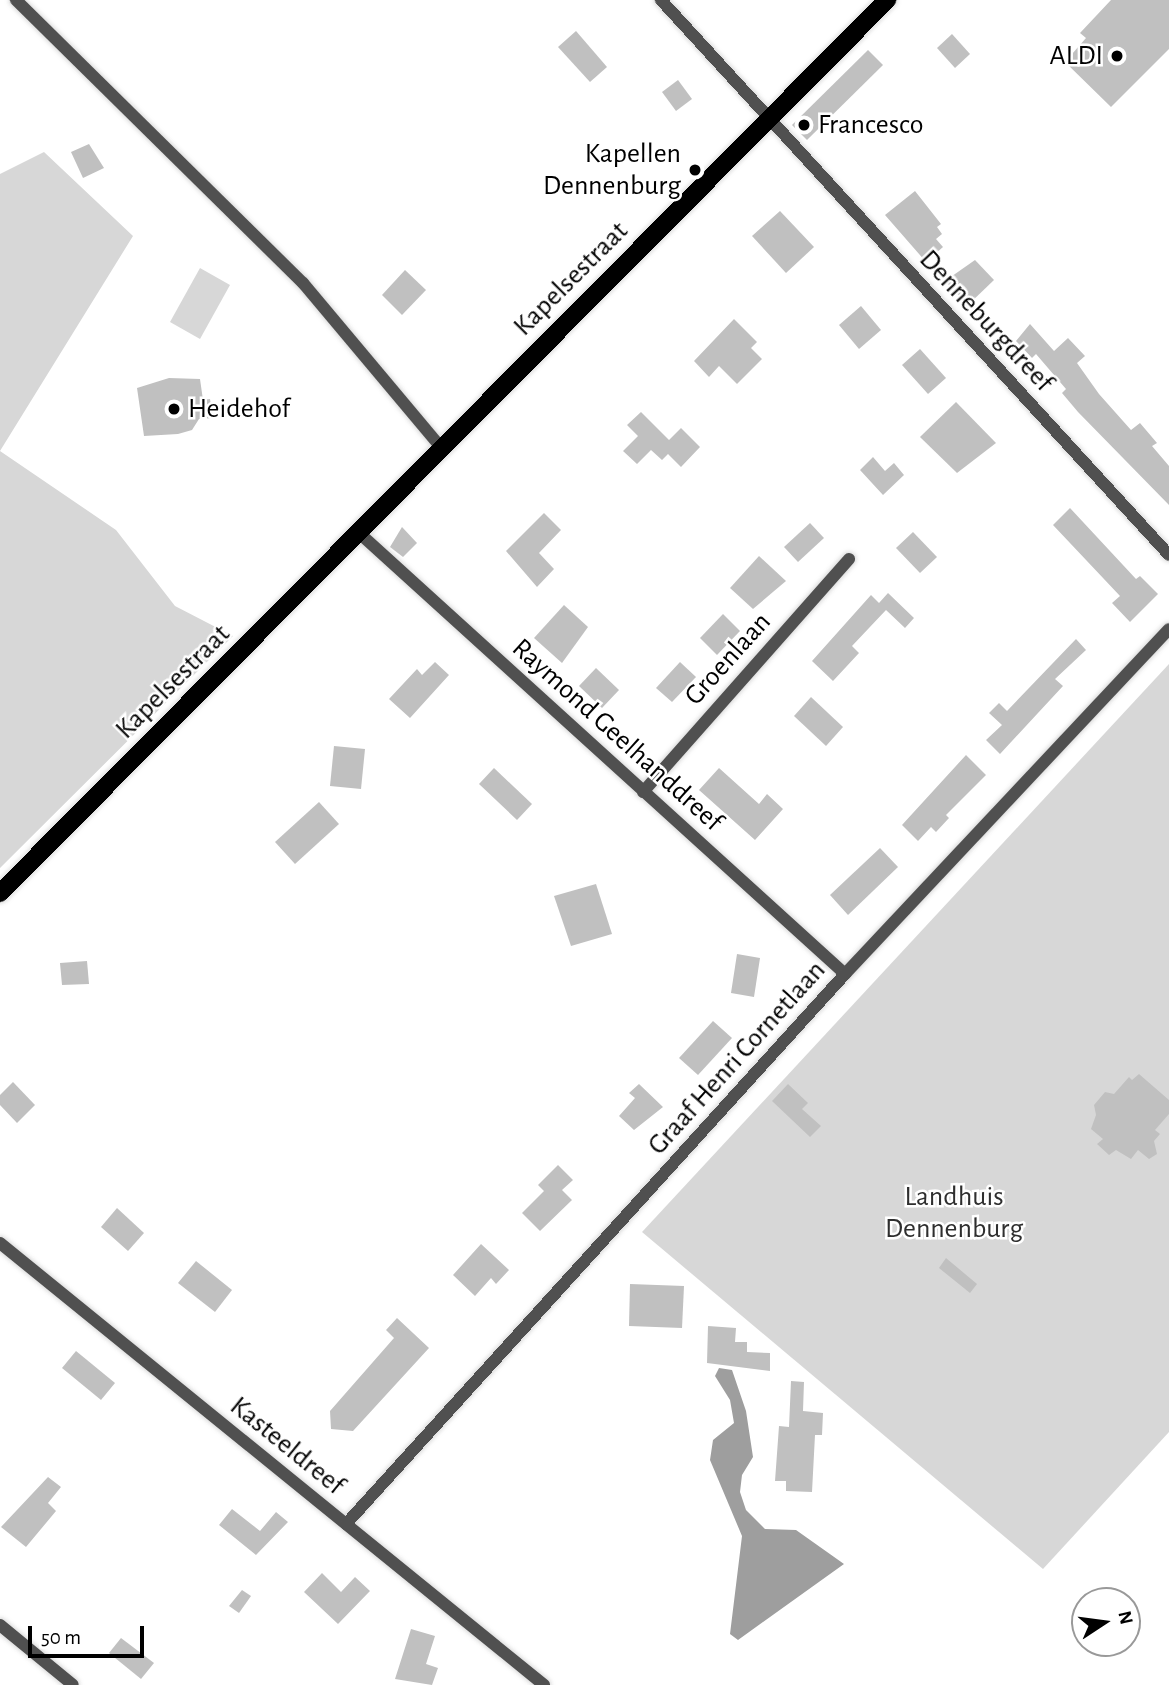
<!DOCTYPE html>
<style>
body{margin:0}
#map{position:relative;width:1169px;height:1685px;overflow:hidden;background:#fff;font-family:"Alegreya Sans",sans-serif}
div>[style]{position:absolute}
.green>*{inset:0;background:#d7d7d7}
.water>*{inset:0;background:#9e9e9e}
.building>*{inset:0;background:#c0c0c0}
.roads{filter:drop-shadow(0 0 2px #dbdbdb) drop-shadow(0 0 2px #dbdbdb)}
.street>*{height:12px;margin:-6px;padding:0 6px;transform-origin:6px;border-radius:6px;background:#505050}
.primary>*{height:18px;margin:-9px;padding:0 9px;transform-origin:9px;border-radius:9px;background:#000}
.dots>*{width:19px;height:19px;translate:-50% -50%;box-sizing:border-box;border:4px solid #fff;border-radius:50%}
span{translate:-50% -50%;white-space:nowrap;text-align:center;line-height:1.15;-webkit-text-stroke:5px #fff;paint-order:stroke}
.poi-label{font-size:28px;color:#000}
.right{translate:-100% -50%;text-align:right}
.left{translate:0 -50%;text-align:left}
.street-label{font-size:28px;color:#000}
.park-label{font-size:28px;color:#2e2e2e}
.north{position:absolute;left:1071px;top:1587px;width:70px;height:70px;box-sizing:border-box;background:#fff;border:2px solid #999;border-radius:50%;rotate:77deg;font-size:19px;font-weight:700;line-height:28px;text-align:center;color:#000}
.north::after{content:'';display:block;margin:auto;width:24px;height:32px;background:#000;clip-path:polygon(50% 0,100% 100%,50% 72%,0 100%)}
.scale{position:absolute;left:28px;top:1626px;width:116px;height:32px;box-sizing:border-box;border:4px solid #000;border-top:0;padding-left:9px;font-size:21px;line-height:24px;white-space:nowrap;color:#000;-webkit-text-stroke:5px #fff;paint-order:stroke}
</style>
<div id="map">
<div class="green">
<i style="clip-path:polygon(44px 152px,133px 236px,0 451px,116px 530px,175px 606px,233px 636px,0 868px,0 174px)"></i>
<i style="clip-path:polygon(200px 268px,230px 285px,200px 339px,170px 322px)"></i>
<i style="clip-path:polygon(1169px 664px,1169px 1432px,1043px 1569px,642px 1232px)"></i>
</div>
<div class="water">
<i style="clip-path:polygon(719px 1368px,732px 1370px,746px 1411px,753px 1457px,742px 1475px,740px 1492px,746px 1510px,765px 1529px,796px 1530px,844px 1564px,738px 1640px,730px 1634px,742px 1536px,710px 1460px,713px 1440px,734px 1423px,730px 1400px,715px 1376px)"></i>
</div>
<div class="building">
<i style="clip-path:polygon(1111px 0,1169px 0,1169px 49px,1111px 107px,1065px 62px,1086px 38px,1080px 33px)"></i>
<i style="clip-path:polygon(576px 31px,607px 67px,590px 82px,558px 47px)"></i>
<i style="clip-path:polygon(952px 34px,970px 54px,955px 68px,937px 48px)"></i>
<i style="clip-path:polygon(868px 50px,883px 65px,807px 140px,792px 125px)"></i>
<i style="clip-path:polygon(678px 80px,692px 99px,676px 111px,662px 92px)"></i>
<i style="clip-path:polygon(89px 144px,104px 168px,83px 178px,71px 152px)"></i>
<i style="clip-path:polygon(915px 191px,941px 224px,937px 227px,942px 234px,936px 239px,943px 247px,926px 262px,885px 215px)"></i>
<i style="clip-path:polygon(780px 211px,814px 247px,786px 273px,752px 236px)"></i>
<i style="clip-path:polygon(975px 260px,994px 280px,968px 305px,945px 281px)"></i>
<i style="clip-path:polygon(405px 270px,426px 290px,402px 315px,382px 295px)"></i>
<i style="clip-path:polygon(861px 306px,881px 330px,859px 349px,839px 325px)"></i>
<i style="clip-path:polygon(734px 319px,757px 342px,751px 348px,762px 359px,737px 384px,719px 366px,709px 377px,694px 361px)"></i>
<i style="clip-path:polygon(1030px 324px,1054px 351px,1068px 338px,1085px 356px,1077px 363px,1099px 394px,1131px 430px,1140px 423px,1157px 443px,1152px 446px,1169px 466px,1169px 505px,1078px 412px,1062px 393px,1066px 389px,1036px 354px,1032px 358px,1016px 341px)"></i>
<i style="clip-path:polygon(920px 349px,946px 378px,928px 394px,902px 365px)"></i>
<i style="clip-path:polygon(169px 378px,200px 379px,203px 400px,210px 399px,213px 418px,199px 419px,192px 430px,178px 434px,144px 436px,137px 388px)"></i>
<i style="clip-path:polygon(956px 402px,996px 443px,957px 473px,920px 437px)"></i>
<i style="clip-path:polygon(641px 412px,669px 440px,681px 428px,700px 447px,681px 467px,668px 454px,662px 460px,651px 450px,637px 464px,623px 451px,638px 436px,627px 425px)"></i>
<i style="clip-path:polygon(873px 457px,885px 471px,894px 463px,904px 475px,883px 495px,860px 470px)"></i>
<i style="clip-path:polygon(1070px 508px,1136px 579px,1140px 576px,1158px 594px,1130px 622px,1112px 603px,1120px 596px,1053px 525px)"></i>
<i style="clip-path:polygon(544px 513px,561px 530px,539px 553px,554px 569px,537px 587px,506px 551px)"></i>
<i style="clip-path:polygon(810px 523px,824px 538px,798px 562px,784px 547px)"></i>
<i style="clip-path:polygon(402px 527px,417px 543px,403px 557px,390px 547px)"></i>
<i style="clip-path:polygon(913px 532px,937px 557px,920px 573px,896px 548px)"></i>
<i style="clip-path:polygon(759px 556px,786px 581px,753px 609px,730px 588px)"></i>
<i style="clip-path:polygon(888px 593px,914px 618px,905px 628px,886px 610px,852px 646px,859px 653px,833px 681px,812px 661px,871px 595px,879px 603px)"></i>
<i style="clip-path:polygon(564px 605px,588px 627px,562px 663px,534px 638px)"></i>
<i style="clip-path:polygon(723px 614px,740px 631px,717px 655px,700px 638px)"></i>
<i style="clip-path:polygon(1076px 639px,1086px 650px,1055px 679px,1063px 686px,1000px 754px,986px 740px,1002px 725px,989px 713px,999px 703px,1007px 711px)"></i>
<i style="clip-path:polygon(435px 662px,449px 675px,410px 718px,389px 699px,417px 669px,422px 675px)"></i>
<i style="clip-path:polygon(680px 662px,696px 677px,672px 702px,656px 688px)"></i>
<i style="clip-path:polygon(596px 668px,619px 690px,602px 708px,579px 686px)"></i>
<i style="clip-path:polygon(811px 697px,843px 727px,826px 746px,794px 716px)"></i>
<i style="clip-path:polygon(334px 746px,365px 749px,361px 789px,330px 786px)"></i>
<i style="clip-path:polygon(966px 755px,986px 775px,946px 815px,949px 818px,936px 832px,931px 827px,918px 841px,902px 825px)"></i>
<i style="clip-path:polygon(494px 768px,532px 804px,517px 820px,479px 784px)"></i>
<i style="clip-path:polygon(719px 768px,759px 804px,767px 794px,783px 809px,755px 840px,699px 790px)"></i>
<i style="clip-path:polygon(319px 802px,339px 824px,295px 864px,275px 842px)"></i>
<i style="clip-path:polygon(880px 848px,898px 867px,848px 915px,830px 895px)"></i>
<i style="clip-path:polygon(596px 884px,612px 934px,571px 946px,554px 896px)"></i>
<i style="clip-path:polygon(737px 954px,760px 958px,754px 997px,731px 993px)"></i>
<i style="clip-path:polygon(87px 961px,89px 984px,62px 985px,60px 963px)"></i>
<i style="clip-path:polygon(713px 1021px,732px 1038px,698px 1075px,679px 1058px)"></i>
<i style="clip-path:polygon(1139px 1074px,1169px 1100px,1169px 1114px,1155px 1130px,1160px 1134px,1154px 1141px,1157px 1154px,1149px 1159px,1138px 1150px,1131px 1159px,1116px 1150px,1109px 1155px,1097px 1144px,1103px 1139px,1091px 1129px,1096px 1115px,1094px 1105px,1105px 1092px,1114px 1094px,1129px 1077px,1132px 1080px)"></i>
<i style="clip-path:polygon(13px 1082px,35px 1105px,17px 1123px,0 1105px,0 1095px)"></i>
<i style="clip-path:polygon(639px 1084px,663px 1107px,634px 1130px,619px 1116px,635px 1098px,629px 1093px)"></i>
<i style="clip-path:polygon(788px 1084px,808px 1103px,802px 1109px,821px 1126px,810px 1137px,772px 1101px)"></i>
<i style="clip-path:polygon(558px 1165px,573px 1180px,562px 1190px,572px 1200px,540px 1231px,522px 1213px,544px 1191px,538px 1185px)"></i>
<i style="clip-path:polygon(117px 1208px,144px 1233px,128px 1251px,101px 1227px)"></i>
<i style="clip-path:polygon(481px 1244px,509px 1270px,496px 1284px,491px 1278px,475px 1296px,453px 1275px)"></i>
<i style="clip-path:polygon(946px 1258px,977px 1284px,970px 1293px,939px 1268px)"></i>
<i style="clip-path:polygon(196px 1261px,232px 1290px,215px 1312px,178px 1283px)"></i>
<i style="clip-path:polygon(630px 1284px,684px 1286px,682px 1328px,629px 1326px)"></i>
<i style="clip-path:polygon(397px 1318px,429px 1348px,353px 1431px,331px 1429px,330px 1411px,394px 1338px,386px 1330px)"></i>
<i style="clip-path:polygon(708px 1326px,736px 1328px,735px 1342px,747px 1342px,747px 1352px,770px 1353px,770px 1371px,707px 1363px)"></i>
<i style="clip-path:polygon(76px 1351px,115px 1383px,101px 1400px,62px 1368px)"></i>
<i style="clip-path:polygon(791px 1381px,804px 1382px,803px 1411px,823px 1413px,822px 1435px,815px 1435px,812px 1492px,786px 1491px,786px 1481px,775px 1481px,779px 1426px,789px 1427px)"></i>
<i style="clip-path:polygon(48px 1477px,61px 1487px,48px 1503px,56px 1511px,26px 1547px,1px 1527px)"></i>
<i style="clip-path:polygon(232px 1509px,260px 1531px,276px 1512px,288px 1522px,256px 1555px,219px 1525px)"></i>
<i style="clip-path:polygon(322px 1573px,341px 1592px,355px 1577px,370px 1591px,338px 1624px,304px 1592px)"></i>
<i style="clip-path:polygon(242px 1590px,251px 1596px,239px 1613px,229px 1606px)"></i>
<i style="clip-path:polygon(411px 1629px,435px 1636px,426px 1664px,438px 1668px,432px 1685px,395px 1679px)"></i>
<i style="clip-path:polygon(121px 1638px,154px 1663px,141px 1679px,109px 1653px)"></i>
</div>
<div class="roads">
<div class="street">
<i style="left:16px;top:0;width:403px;rotate:44.6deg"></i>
<i style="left:303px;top:283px;width:213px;rotate:50deg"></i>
<i style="left:661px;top:0;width:752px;rotate:47.53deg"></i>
<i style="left:357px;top:531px;width:659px;rotate:42.23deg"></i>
<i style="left:643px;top:792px;width:311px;rotate:-48.5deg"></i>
<i style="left:0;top:1243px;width:701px;rotate:39.09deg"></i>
<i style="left:346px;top:1524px;width:743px;rotate:-47.78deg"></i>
<i style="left:845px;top:974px;width:473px;rotate:-46.8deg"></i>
<i style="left:0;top:1625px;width:94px;rotate:39.4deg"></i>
</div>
<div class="primary">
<i style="left:0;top:893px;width:1259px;rotate:-45.19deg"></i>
</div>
</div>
<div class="dots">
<i style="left:1117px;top:56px;background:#000"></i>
<i style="left:804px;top:125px;background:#000"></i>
<i style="left:695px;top:170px;background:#000"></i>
<i style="left:174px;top:409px;background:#000"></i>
</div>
<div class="poi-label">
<span class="right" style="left:1103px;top:56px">ALDI</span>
<span class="left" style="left:818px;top:125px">Francesco</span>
<span class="right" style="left:681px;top:170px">Kapellen<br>Dennenburg</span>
<span class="left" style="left:188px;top:409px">Heidehof</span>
</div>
<div class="street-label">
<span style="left:571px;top:279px;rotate:-45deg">Kapelsestraat</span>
<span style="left:986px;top:321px;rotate:47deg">Denneburgdreef</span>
<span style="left:728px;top:659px;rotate:-48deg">Groenlaan</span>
<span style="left:173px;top:682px;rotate:-45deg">Kapelsestraat</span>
<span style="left:617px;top:735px;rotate:42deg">Raymond Geelhanddreef</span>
<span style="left:737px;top:1058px;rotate:-48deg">Graaf Henri Cornetlaan</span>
<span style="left:287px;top:1446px;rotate:39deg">Kasteeldreef</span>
</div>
<div class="park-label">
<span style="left:954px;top:1213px">Landhuis<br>Dennenburg</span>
</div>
<div class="north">N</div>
<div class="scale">50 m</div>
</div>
